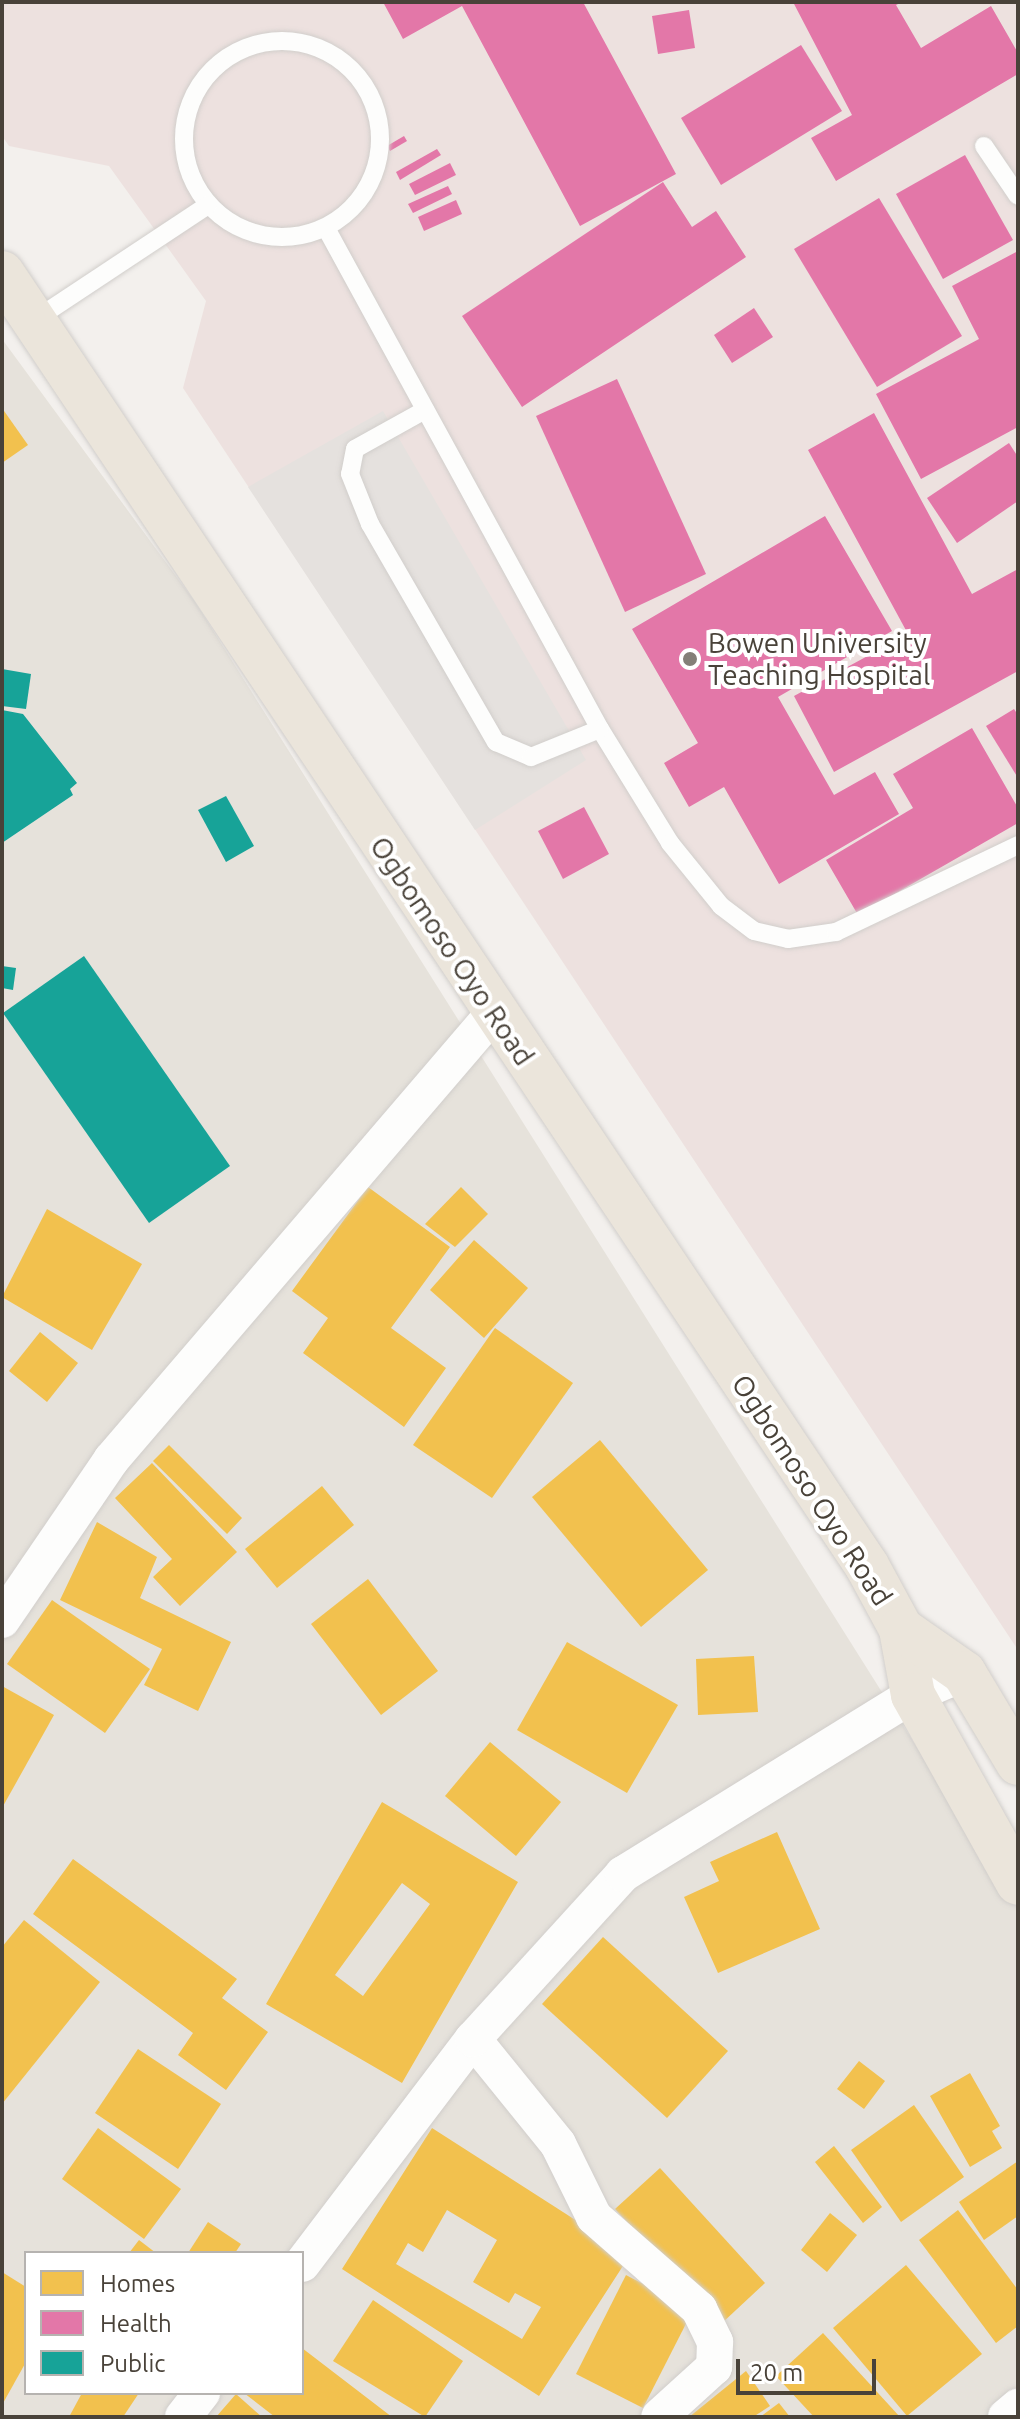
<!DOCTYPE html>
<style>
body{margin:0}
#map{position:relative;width:1020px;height:2419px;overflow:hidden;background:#f3f0ed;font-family:Ubuntu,sans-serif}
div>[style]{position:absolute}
.residential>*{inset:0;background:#e6e2db}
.medical>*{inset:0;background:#ede1df}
.parking>*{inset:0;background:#e5e1de}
.homes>*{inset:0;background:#f2c14e}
.health>*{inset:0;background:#e377a8}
.public>*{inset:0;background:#17a398}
.roads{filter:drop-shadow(0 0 2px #d1cecb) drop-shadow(0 0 2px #d1cecb)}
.lane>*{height:18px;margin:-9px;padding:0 9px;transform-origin:9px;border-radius:9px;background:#fdfdfc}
.lane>.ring{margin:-9px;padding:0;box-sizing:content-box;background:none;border:18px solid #fdfdfc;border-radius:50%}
.street>*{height:36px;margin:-18px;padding:0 18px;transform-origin:18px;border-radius:18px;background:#fdfdfc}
.highway>*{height:44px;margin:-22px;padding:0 22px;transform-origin:22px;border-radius:22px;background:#ebe5db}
.dots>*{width:22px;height:22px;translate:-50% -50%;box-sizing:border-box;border:4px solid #fff;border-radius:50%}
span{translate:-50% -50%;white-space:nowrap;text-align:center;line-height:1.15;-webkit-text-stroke:8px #fff;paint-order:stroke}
.poi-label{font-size:28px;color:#494239}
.left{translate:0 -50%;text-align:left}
.street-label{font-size:28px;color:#494239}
.frame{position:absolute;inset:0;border:4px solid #494239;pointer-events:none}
.legend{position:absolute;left:24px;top:2251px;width:280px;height:144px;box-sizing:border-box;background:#fff;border:2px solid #b6b3b0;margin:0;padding:10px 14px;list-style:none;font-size:24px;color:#494239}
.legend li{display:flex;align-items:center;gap:16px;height:40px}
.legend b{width:40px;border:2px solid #b6b3b0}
.scale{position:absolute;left:736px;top:2359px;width:140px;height:36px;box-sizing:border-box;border:4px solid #494239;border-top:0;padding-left:10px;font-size:24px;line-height:28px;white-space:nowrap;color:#494239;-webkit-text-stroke:6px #fff;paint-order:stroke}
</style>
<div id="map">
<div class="residential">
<i style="clip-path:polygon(evenodd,2px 339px,195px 602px,1018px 1908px,1018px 2417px,2px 2417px,2px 339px,26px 2253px,302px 2253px,302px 2393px,26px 2393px,26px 2253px)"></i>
</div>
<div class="medical">
<i style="clip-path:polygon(2px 2px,1018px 2px,1018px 1650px,183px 388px,206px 301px,109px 166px,9px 146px,2px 136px)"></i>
</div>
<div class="parking">
<i style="clip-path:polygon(383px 411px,586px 760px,475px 830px,248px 487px)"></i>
</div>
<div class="homes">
<i style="clip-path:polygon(2px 408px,28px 445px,2px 463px)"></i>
<i style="clip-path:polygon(368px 1187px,450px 1247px,391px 1328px,446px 1368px,404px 1427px,303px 1353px,328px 1318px,292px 1291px)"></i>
<i style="clip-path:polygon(461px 1187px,488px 1214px,455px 1247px,425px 1224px)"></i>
<i style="clip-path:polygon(47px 1209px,142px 1264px,92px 1350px,2px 1297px)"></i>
<i style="clip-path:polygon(474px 1240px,528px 1288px,484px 1338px,430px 1290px)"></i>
<i style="clip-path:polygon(495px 1328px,573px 1383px,492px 1498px,413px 1445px)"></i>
<i style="clip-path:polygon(40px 1332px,78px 1363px,47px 1402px,9px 1371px)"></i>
<i style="clip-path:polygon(600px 1440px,708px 1570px,641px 1627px,532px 1497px)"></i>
<i style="clip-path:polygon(169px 1445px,242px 1518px,227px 1534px,153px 1461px)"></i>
<i style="clip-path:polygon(152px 1463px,237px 1552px,180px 1606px,153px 1577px,172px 1559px,115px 1498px)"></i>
<i style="clip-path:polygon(322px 1486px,354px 1525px,277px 1588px,245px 1549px)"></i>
<i style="clip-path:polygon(97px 1522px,157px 1557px,140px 1598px,231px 1642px,198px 1711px,144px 1685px,162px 1649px,60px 1600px)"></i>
<i style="clip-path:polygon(368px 1579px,438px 1671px,381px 1715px,311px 1624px)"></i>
<i style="clip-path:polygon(52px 1600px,150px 1669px,105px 1733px,7px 1664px)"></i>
<i style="clip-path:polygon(567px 1642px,678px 1705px,627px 1793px,517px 1730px)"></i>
<i style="clip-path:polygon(754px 1656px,758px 1712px,698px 1715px,696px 1659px)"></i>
<i style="clip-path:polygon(2px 1686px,54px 1715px,2px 1808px)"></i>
<i style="clip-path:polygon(490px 1742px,561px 1802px,516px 1856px,445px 1796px)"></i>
<i style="clip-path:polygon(evenodd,382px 1802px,518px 1882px,402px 2083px,266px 2004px,382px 1802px,402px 1883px,430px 1904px,363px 1996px,335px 1975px,402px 1883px)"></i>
<i style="clip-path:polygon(777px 1832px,820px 1929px,718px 1973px,684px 1897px,719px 1881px,710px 1862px)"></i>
<i style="clip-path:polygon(73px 1859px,237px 1979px,222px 1998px,268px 2032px,226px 2090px,178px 2055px,193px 2033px,33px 1914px)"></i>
<i style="clip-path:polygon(24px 1920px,100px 1982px,2px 2104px,2px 1947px)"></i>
<i style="clip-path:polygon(603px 1937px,728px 2051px,667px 2118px,542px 2004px)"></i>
<i style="clip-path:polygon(138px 2049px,221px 2104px,178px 2169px,95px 2113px)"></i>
<i style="clip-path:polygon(859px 2061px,885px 2081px,864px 2109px,837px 2089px)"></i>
<i style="clip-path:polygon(970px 2073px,1000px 2126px,992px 2131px,1002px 2148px,970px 2167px,930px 2096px)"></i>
<i style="clip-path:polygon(914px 2105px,964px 2177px,901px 2222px,851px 2150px)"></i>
<i style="clip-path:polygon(98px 2128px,181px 2189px,144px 2239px,62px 2179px)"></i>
<i style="clip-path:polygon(evenodd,432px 2128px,630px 2255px,539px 2396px,342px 2269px,432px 2128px,447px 2210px,497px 2240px,473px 2282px,509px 2303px,515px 2293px,541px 2307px,522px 2339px,396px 2264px,408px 2243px,423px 2252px,447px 2210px)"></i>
<i style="clip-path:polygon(834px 2146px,882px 2207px,863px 2223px,815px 2162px)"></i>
<i style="clip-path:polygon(1018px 2161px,1018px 2216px,984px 2240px,959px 2202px)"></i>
<i style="clip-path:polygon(660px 2168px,765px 2283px,721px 2324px,615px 2209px)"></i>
<i style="clip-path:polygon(958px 2210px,1018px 2290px,1018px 2326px,996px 2343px,919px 2240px)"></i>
<i style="clip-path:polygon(830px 2213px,857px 2235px,827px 2272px,801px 2250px)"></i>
<i style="clip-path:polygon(208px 2222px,241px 2244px,235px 2253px,188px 2253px)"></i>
<i style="clip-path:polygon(139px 2240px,156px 2253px,129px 2253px)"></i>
<i style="clip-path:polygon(906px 2265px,982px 2354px,907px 2416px,833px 2328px)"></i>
<i style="clip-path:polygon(2px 2272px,26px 2287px,26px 2362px,2px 2405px)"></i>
<i style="clip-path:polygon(626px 2275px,693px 2310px,643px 2408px,576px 2374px)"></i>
<i style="clip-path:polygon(373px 2300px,463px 2361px,425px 2417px,333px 2361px)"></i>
<i style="clip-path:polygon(823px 2333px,900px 2417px,814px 2417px,776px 2376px)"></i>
<i style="clip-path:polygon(302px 2348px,392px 2417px,275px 2417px,244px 2393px,302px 2393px)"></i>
<i style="clip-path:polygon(746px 2371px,770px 2406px,753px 2417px,689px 2417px)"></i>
<i style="clip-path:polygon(82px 2393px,139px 2393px,123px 2417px,69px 2417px)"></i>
<i style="clip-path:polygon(236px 2394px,262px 2417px,216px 2417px)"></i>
<i style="clip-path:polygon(779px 2403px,790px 2417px,760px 2417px)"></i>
</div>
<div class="health">
<i style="clip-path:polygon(383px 2px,583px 2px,676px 174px,580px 226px,462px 6px,403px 39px)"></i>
<i style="clip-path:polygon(793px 2px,902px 2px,896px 5px,921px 48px,991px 6px,1018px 53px,1018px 74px,836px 181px,811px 138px,852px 115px)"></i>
<i style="clip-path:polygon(689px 10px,695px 48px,658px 54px,652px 16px)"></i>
<i style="clip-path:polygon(801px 45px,842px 111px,721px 185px,681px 118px)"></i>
<i style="clip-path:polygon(404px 136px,407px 141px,390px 151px,387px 146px)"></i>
<i style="clip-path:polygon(437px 149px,441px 155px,400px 180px,396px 172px)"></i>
<i style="clip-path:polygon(965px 155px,1013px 240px,943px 279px,896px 194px)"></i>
<i style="clip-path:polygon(450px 163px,456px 175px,415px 195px,409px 184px)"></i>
<i style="clip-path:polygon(663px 182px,692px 227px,716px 211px,746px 257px,522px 407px,462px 316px)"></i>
<i style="clip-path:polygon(448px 186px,452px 194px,413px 213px,408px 204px)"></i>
<i style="clip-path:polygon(879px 198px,962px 336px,877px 387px,794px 249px)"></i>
<i style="clip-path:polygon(456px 200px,462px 214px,424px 231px,418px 217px)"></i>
<i style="clip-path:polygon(1018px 251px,1018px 427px,921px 479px,876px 394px,979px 339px,952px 286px)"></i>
<i style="clip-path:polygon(754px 308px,773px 337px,732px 363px,714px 335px)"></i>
<i style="clip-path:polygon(617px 379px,706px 574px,625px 612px,536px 416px)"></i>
<i style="clip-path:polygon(874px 413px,972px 594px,1018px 569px,1018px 671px,834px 772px,794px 696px,908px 634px,808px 450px)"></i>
<i style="clip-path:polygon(1009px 443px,1018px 457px,1018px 501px,957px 543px,927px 498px)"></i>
<i style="clip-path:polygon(825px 516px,892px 631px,778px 697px,834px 795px,875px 772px,899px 814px,779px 884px,724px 787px,689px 807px,664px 763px,698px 743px,632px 629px)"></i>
<i style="clip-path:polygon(1014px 709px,1018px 715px,1018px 778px,986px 726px)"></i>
<i style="clip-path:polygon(972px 728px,1018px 808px,1018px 823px,858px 915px,826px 860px,913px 808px,893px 774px)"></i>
<i style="clip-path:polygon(584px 807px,609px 854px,563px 879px,538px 831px)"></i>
</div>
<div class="public">
<i style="clip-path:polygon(2px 669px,31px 674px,26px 709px,2px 706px)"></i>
<i style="clip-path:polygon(2px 710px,23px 714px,77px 783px,70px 789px,73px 795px,2px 843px)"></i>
<i style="clip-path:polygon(226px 796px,254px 846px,226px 862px,198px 810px)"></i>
<i style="clip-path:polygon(84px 956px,230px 1166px,149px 1223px,3px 1013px)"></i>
<i style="clip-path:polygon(2px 966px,16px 968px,13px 990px,2px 988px)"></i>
</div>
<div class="roads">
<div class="lane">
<i class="ring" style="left:184px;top:41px;width:178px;height:178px"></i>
<i style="left:984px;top:146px;width:60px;rotate:55.8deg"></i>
<i style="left:326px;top:228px;width:571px;rotate:61.33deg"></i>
<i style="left:600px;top:729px;width:134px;rotate:58.4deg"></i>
<i style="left:670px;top:843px;width:81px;rotate:51deg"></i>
<i style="left:721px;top:906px;width:41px;rotate:37.1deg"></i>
<i style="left:754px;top:931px;width:35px;rotate:13deg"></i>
<i style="left:788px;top:939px;width:49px;rotate:-8.3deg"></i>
<i style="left:836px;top:932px;width:202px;rotate:-25.5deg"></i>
<i style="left:36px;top:319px;width:206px;rotate:-33.5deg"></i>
<i style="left:425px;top:410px;width:80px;rotate:150.9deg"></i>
<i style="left:355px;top:449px;width:25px;rotate:101deg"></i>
<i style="left:350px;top:474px;width:54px;rotate:68.2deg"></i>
<i style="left:370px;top:524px;width:252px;rotate:60deg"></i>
<i style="left:496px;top:742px;width:38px;rotate:23deg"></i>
<i style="left:531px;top:757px;width:74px;rotate:-22.1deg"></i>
</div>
<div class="street">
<i style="left:2px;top:1620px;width:194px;rotate:-55.7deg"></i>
<i style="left:111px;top:1460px;width:587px;rotate:-49.42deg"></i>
<i style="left:473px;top:2039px;width:135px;rotate:51deg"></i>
<i style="left:558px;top:2144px;width:81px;rotate:63.7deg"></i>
<i style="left:594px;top:2217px;width:140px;rotate:41.2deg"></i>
<i style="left:699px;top:2309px;width:37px;rotate:64deg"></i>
<i style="left:715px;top:2342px;width:25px;rotate:92deg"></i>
<i style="left:714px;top:2367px;width:74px;rotate:137.7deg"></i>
<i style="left:302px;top:2264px;width:283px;rotate:-52.8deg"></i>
<i style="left:473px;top:2039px;width:223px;rotate:-47.7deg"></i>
<i style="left:623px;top:1874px;width:341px;rotate:-31.7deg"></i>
<i style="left:913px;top:1695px;width:56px;rotate:-23.3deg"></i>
<i style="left:183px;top:2417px;width:31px;rotate:-52deg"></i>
<i style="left:1006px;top:2417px;width:16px;rotate:-40deg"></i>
</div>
<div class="highway">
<i style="left:2px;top:273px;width:1556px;rotate:56.22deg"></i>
<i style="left:867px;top:1566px;width:72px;rotate:61.6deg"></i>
<i style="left:901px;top:1629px;width:67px;rotate:79.7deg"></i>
<i style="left:913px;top:1695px;width:215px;rotate:60.8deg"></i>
<i style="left:901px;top:1629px;width:77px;rotate:34.9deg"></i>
<i style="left:964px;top:1673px;width:105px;rotate:59deg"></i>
</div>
</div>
<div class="dots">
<i style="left:690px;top:659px;background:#847f78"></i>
</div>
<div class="poi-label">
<span class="left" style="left:708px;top:659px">Bowen University<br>Teaching Hospital</span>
</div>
<div class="street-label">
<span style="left:452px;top:951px;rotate:56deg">Ogbomoso Oyo Road</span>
<span style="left:812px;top:1490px;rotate:57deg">Ogbomoso Oyo Road</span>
</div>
<div class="frame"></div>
<ul class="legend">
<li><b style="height:22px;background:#f2c14e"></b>Homes</li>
<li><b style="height:22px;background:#e377a8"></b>Health</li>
<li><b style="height:22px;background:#17a398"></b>Public</li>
</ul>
<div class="scale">20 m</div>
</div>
